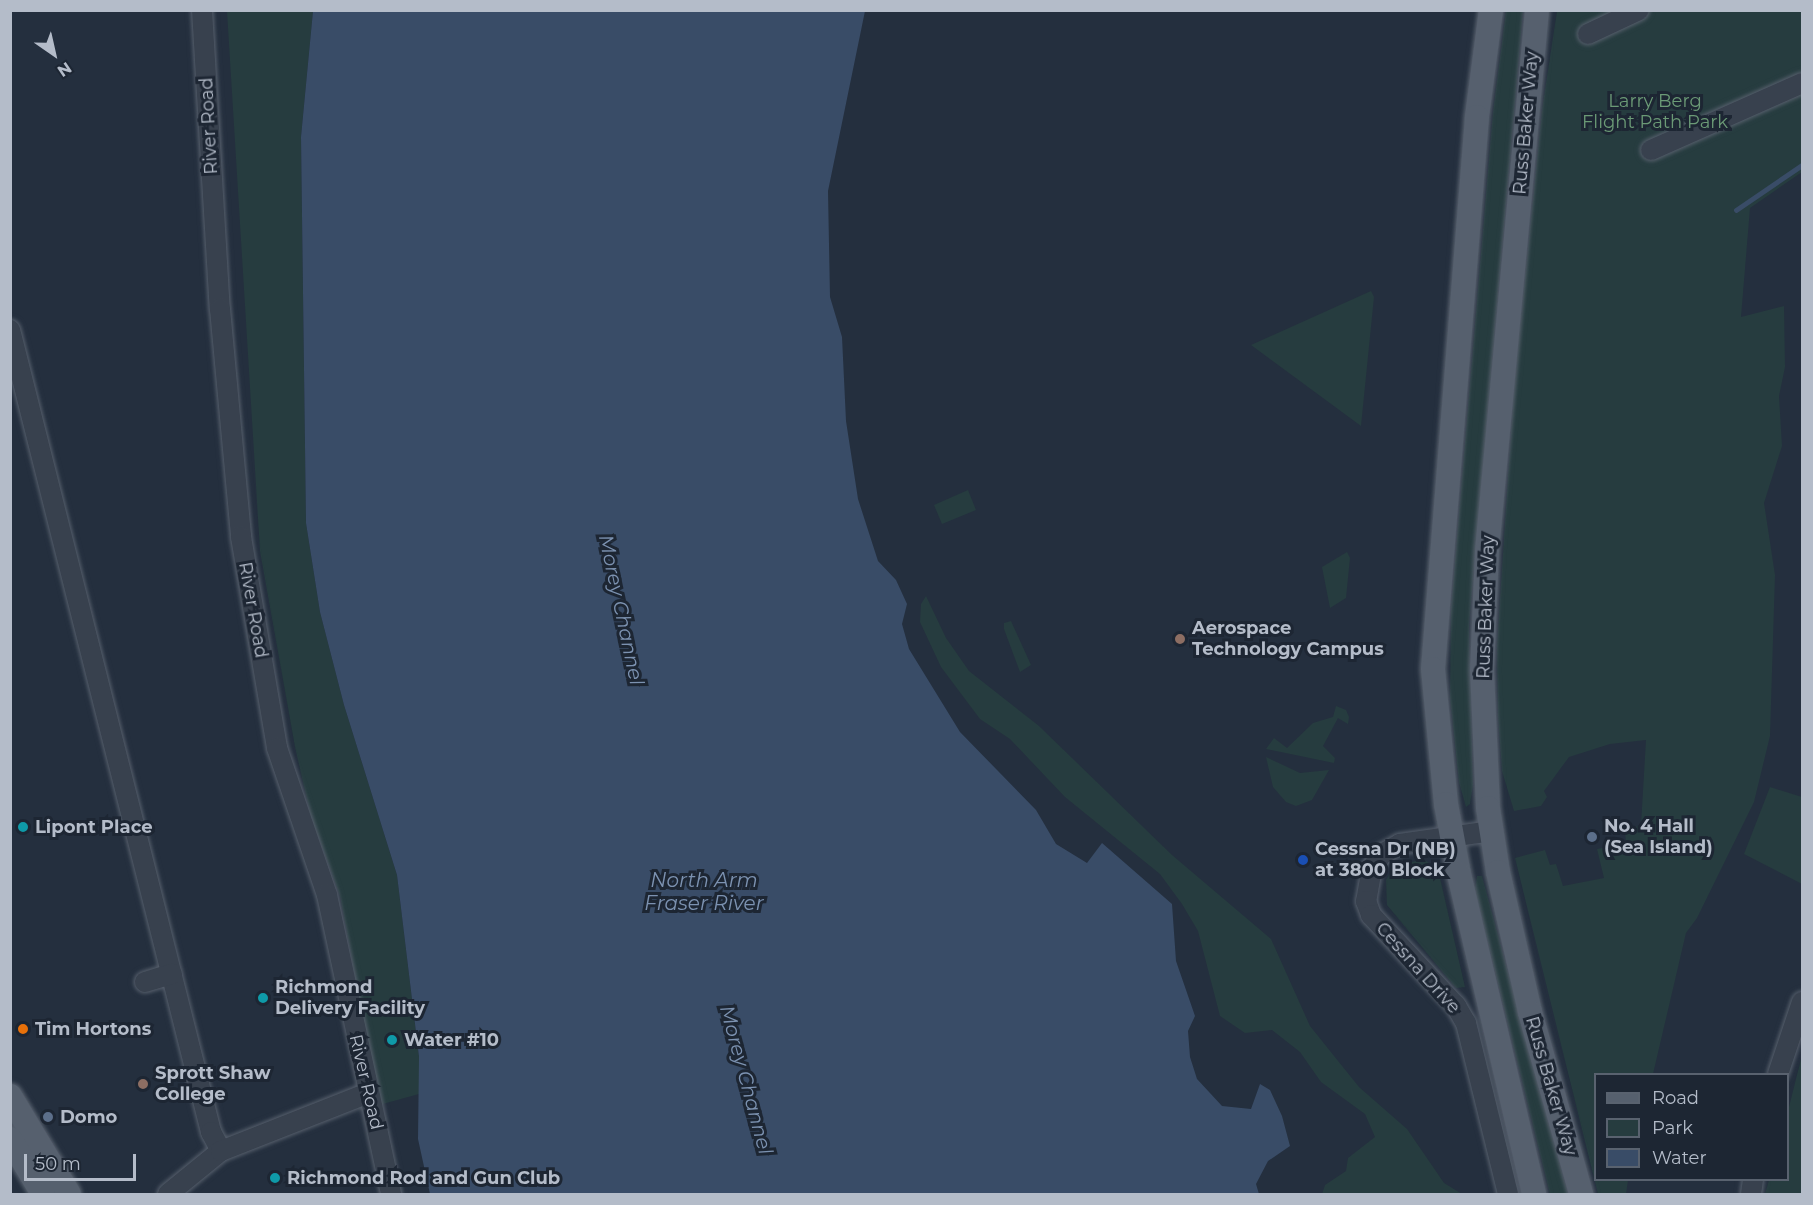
<!DOCTYPE html>
<style>
body{margin:0}
#map{position:relative;width:1813px;height:1205px;overflow:hidden;background:#242f3e;font-family:Montserrat,sans-serif}
div>[style]{position:absolute}
.green>*{inset:0;background:#263c3f}
.water>*{inset:0;background:#394c67}
.stream>*{height:4.5px;margin:-2.25px;padding:0 2.25px;transform-origin:2.25px;border-radius:2.25px;background:#394c67}
.roads{filter:drop-shadow(0 0 2px #565f6c) drop-shadow(0 0 2px #565f6c)}
.minor>*{height:20px;margin:-10px;padding:0 10px;transform-origin:10px;border-radius:10px;background:#38414e}
.major>*{height:24px;margin:-12px;padding:0 12px;transform-origin:12px;border-radius:12px;background:#56606e}
.dots>*{width:16px;height:16px;translate:-50% -50%;box-sizing:border-box;border:3px solid #1d2633;border-radius:50%}
span{translate:-50% -50%;white-space:nowrap;text-align:center;line-height:1.15;-webkit-text-stroke:6px #1d2633;paint-order:stroke}
.park-label{font-size:18px;color:#6b9a76}
.street-label{font-size:18px;color:#b4bcc9}
.poi-label{font-size:18px;color:#b4bcc9;font-weight:700}
.left{translate:0 -50%;text-align:left}
.water-label{font-size:20px;color:#7c92b1;font-style:italic}
.frame{position:absolute;inset:0;border:12px solid #b4bcc9;pointer-events:none}
.legend{position:absolute;left:1594px;top:1073px;width:195px;height:108px;box-sizing:border-box;background:#1d2633;border:2px solid #59626f;margin:0;padding:8px 10px;list-style:none;font-size:18px;color:#b4bcc9}
.legend li{display:flex;align-items:center;gap:12px;height:30px}
.legend b{width:30px;border:2px solid #59626f}
.north{position:absolute;left:24px;top:24px;width:60px;height:60px;-webkit-text-stroke:4px #1d2633;paint-order:stroke;rotate:146deg;font-size:16px;font-weight:700;line-height:24px;text-align:center;color:#b4bcc9}
.north::after{content:'';display:block;margin:auto;width:21px;height:27px;background:#b4bcc9;clip-path:polygon(50% 0,100% 100%,50% 72%,0 100%)}
.scale{position:absolute;left:24px;top:1154px;width:112px;height:27px;box-sizing:border-box;border:3px solid #b4bcc9;border-top:0;padding-left:8px;font-size:18px;line-height:21px;white-space:nowrap;color:#b4bcc9;-webkit-text-stroke:4px #1d2633;paint-order:stroke}
</style>
<div id="map">
<div class="green">
<i style="clip-path:polygon(227px 11px,313px 11px,301px 137px,306px 523px,320px 612px,344px 705px,397px 875px,419px 1057px,419px 1094px,379px 1105px,340px 896px,311px 817px,295px 747px,260px 551px)"></i>
<i style="clip-path:polygon(1506px 11px,1523px 11px,1469px 625px,1473px 785px,1470px 804px,1466px 807px,1459px 782px,1450px 699px,1451px 607px,1493px 112px)"></i>
<i style="clip-path:polygon(1557px 11px,1802px 11px,1802px 172px,1750px 208px,1741px 317px,1784px 306px,1785px 367px,1779px 396px,1782px 446px,1764px 503px,1775px 575px,1770px 736px,1754px 802px,1697px 918px,1686px 933px,1653px 1074px,1596px 1074px,1596px 1180px,1628px 1180px,1626px 1194px,1598px 1194px,1515px 858px,1545px 850px,1550px 865px,1556px 864px,1563px 886px,1604px 878px,1597px 849px,1626px 843px,1625px 830px,1641px 825px,1646px 740px,1610px 744px,1569px 757px,1544px 791px,1547px 797px,1541px 806px,1514px 811px,1502px 771px,1498px 716px,1497px 646px,1514px 385px,1542px 110px)"></i>
<i style="clip-path:polygon(1371px 291px,1374px 297px,1361px 426px,1251px 345px)"></i>
<i style="clip-path:polygon(968px 490px,976px 510px,942px 524px,934px 505px)"></i>
<i style="clip-path:polygon(1347px 552px,1350px 558px,1346px 598px,1330px 608px,1322px 567px)"></i>
<i style="clip-path:polygon(926px 596px,946px 638px,969px 671px,1039px 726px,1172px 855px,1271px 939px,1310px 1026px,1359px 1087px,1407px 1129px,1444px 1183px,1462px 1194px,1322px 1194px,1325px 1185px,1346px 1171px,1348px 1158px,1375px 1137px,1365px 1114px,1321px 1082px,1300px 1052px,1272px 1030px,1245px 1033px,1220px 1016px,1198px 931px,1182px 904px,1160px 874px,1065px 797px,1010px 739px,980px 719px,941px 667px,920px 622px,921px 604px)"></i>
<i style="clip-path:polygon(1011px 621px,1031px 665px,1020px 672px,1004px 629px,1004px 623px)"></i>
<i style="clip-path:polygon(1336px 706px,1346px 710px,1349px 717px,1348px 724px,1338px 718px,1323px 746px,1335px 758px,1334px 763px,1266px 749px,1274px 738px,1287px 748px,1313px 723px,1333px 717px)"></i>
<i style="clip-path:polygon(1266px 757px,1300px 773px,1329px 770px,1312px 800px,1296px 806px,1286px 802px,1273px 787px)"></i>
<i style="clip-path:polygon(1770px 787px,1802px 797px,1802px 884px,1744px 854px)"></i>
<i style="clip-path:polygon(1423px 859px,1438px 869px,1465px 987px,1456px 988px,1387px 905px,1386px 880px,1394px 867px)"></i>
<i style="clip-path:polygon(1477px 876px,1482px 876px,1568px 1194px,1550px 1194px,1475px 891px)"></i>
<i style="clip-path:polygon(1802px 1055px,1802px 1194px,1765px 1194px,1769px 1180px,1788px 1180px,1788px 1111px)"></i>
</div>
<div class="water">
<i style="clip-path:polygon(313px 11px,865px 11px,828px 191px,830px 297px,842px 337px,846px 421px,858px 499px,878px 561px,896px 580px,907px 604px,902px 624px,909px 649px,960px 732px,1036px 810px,1056px 844px,1087px 863px,1102px 843px,1172px 904px,1176px 961px,1195px 1016px,1188px 1031px,1190px 1057px,1197px 1079px,1222px 1106px,1251px 1109px,1260px 1084px,1270px 1090px,1282px 1116px,1290px 1146px,1268px 1161px,1256px 1184px,1259px 1194px,430px 1194px,418px 1139px,419px 1057px,397px 875px,344px 705px,320px 612px,306px 523px,301px 137px)"></i>
</div>
<div class="stream">
<i style="left:1736px;top:210px;width:80px;rotate:-34.3deg"></i>
</div>
<div class="roads">
<div class="minor">
<i style="left:202px;top:10px;width:300px;rotate:86.6deg"></i>
<i style="left:220px;top:309px;width:229px;rotate:84.7deg"></i>
<i style="left:241px;top:537px;width:214px;rotate:80.3deg"></i>
<i style="left:277px;top:748px;width:155px;rotate:71.2deg"></i>
<i style="left:327px;top:895px;width:306px;rotate:77.9deg"></i>
<i style="left:1588px;top:34px;width:56px;rotate:-25.2deg"></i>
<i style="left:1651px;top:150px;width:165px;rotate:-23.9deg"></i>
<i style="left:10px;top:330px;width:827px;rotate:75.93deg"></i>
<i style="left:211px;top:1132px;width:21px;rotate:62deg"></i>
<i style="left:1492px;top:831px;width:93px;rotate:172deg"></i>
<i style="left:1400px;top:844px;width:21px;rotate:151deg"></i>
<i style="left:1382px;top:854px;width:17px;rotate:126deg"></i>
<i style="left:1372px;top:868px;width:34px;rotate:100deg"></i>
<i style="left:1366px;top:901px;width:15px;rotate:70deg"></i>
<i style="left:1371px;top:915px;width:125px;rotate:47deg"></i>
<i style="left:1456px;top:1006px;width:20px;rotate:60deg"></i>
<i style="left:1466px;top:1023px;width:176px;rotate:76.2deg"></i>
<i style="left:145px;top:982px;width:28px;rotate:-17deg"></i>
<i style="left:1778px;top:1074px;width:76px;rotate:-71.6deg"></i>
<i style="left:168px;top:1194px;width:68px;rotate:-39.1deg"></i>
<i style="left:221px;top:1151px;width:158px;rotate:-21.5deg"></i>
<i style="left:1751px;top:1194px;width:14px;rotate:-82deg"></i>
</div>
<div class="major">
<i style="left:1491px;top:10px;width:108px;rotate:97.5deg"></i>
<i style="left:1477px;top:117px;width:554px;rotate:94.56deg"></i>
<i style="left:1433px;top:669px;width:136px;rotate:84.5deg"></i>
<i style="left:1446px;top:804px;width:71px;rotate:79.5deg"></i>
<i style="left:1459px;top:874px;width:329px;rotate:76.8deg"></i>
<i style="left:1537px;top:10px;width:543px;rotate:95.28deg"></i>
<i style="left:1487px;top:551px;width:119px;rotate:92.4deg"></i>
<i style="left:1482px;top:670px;width:138px;rotate:87.5deg"></i>
<i style="left:1488px;top:808px;width:65px;rotate:81.1deg"></i>
<i style="left:1498px;top:872px;width:144px;rotate:77.1deg"></i>
<i style="left:1530px;top:1012px;width:189px;rotate:74.3deg"></i>
<i style="left:10px;top:1096px;width:114px;rotate:59deg"></i>
<i style="left:10px;top:1139px;width:64px;rotate:59deg"></i>
</div>
</div>
<div class="dots">
<i style="left:1180px;top:639px;background:#8d6e63"></i>
<i style="left:23px;top:827px;background:#0f9aa8"></i>
<i style="left:1592px;top:837px;background:#5c6f8a"></i>
<i style="left:1303px;top:860px;background:#1a4fb4"></i>
<i style="left:263px;top:998px;background:#0f9aa8"></i>
<i style="left:23px;top:1029px;background:#e8710a"></i>
<i style="left:392px;top:1040px;background:#0f9aa8"></i>
<i style="left:143px;top:1084px;background:#8d6e63"></i>
<i style="left:48px;top:1117px;background:#5c6f8a"></i>
<i style="left:275px;top:1178px;background:#0f9aa8"></i>
</div>
<div class="park-label">
<span style="left:1655px;top:112px">Larry Berg<br>Flight Path Park</span>
</div>
<div class="street-label">
<span style="left:1526px;top:123px;rotate:-85deg">Russ Baker Way</span>
<span style="left:209px;top:126px;rotate:-93deg">River Road</span>
<span style="left:1486px;top:607px;rotate:-88deg">Russ Baker Way</span>
<span style="left:253px;top:610px;rotate:80deg">River Road</span>
<span style="left:1418px;top:968px;rotate:48deg">Cessna Drive</span>
<span style="left:366px;top:1082px;rotate:77deg">River Road</span>
<span style="left:1551px;top:1086px;rotate:74deg">Russ Baker Way</span>
</div>
<div class="poi-label">
<span class="left" style="left:1192px;top:639px">Aerospace<br>Technology Campus</span>
<span class="left" style="left:35px;top:827px">Lipont Place</span>
<span class="left" style="left:1604px;top:837px">No. 4 Hall<br>(Sea Island)</span>
<span class="left" style="left:1315px;top:860px">Cessna Dr (NB)<br>at 3800 Block</span>
<span class="left" style="left:275px;top:998px">Richmond<br>Delivery Facility</span>
<span class="left" style="left:35px;top:1029px">Tim Hortons</span>
<span class="left" style="left:404px;top:1040px">Water #10</span>
<span class="left" style="left:155px;top:1084px">Sprott Shaw<br>College</span>
<span class="left" style="left:60px;top:1117px">Domo</span>
<span class="left" style="left:287px;top:1178px">Richmond Rod and Gun Club</span>
</div>
<div class="water-label">
<span style="left:621px;top:610px;rotate:78deg">Morey Channel</span>
<span style="left:704px;top:892px">North Arm<br>Fraser River</span>
<span style="left:746px;top:1080px;rotate:75deg">Morey Channel</span>
</div>
<div class="frame"></div>
<ul class="legend">
<li><b style="height:8px;background:#56606e"></b>Road</li>
<li><b style="height:16px;background:#263c3f"></b>Park</li>
<li><b style="height:16px;background:#394c67"></b>Water</li>
</ul>
<div class="north">N</div>
<div class="scale">50 m</div>
</div>
